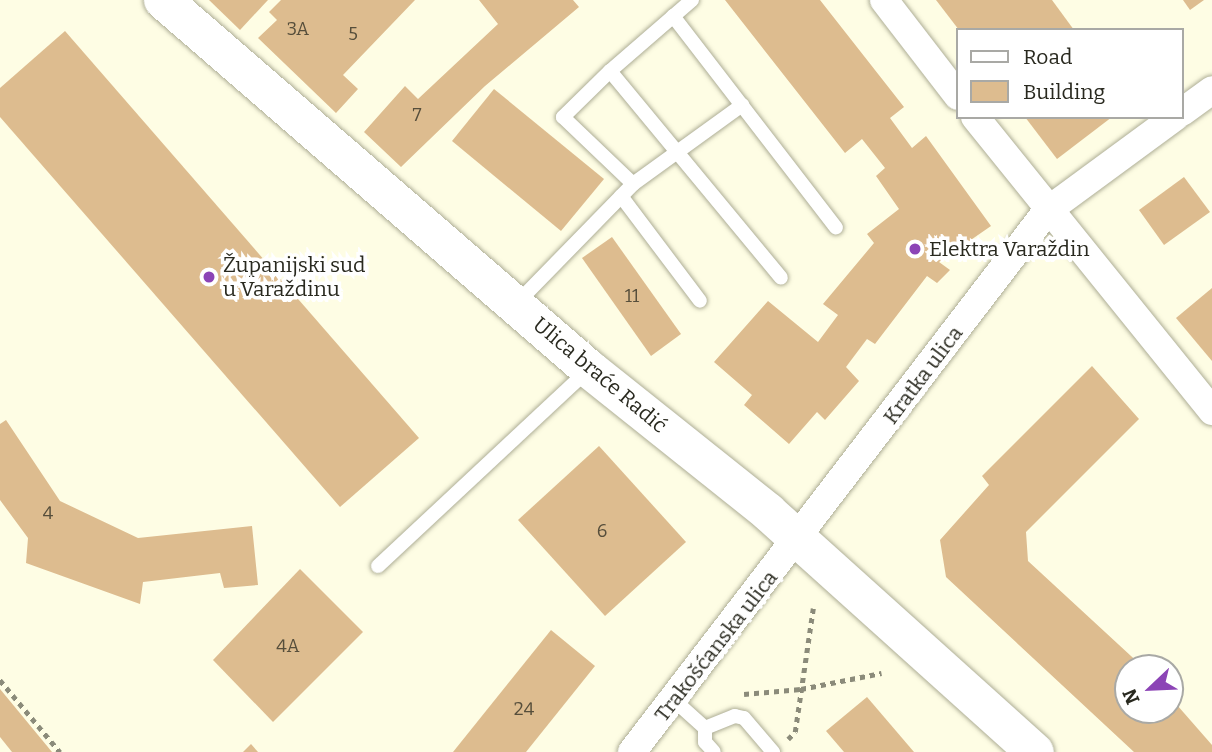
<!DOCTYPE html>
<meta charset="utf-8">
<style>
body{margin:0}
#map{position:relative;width:1212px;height:752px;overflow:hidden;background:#fefde4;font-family:Bitter,serif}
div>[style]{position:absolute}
.building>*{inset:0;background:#ddbc8f}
.path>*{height:4.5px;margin-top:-2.25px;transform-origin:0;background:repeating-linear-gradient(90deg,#8b8b7a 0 5px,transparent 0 10px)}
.roads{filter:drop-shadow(0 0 2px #aeae96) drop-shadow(0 0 2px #aeae96)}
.service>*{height:14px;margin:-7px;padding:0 7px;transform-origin:7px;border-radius:7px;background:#fff}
.minor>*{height:28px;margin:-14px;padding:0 14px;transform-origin:14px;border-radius:14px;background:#fff}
.secondary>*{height:38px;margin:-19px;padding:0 19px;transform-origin:19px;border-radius:19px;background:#fff}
.dots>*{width:19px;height:19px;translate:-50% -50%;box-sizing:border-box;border:4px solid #fff;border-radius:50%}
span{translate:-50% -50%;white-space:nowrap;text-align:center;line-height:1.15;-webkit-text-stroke:7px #fff;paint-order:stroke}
.number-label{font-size:18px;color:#564e3b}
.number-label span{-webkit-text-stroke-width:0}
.poi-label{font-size:21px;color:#29291f}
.left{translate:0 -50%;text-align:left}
.street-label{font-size:21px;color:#29291f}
.legend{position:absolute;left:956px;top:28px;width:228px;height:91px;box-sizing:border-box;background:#fff;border:2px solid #a9a9a5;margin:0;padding:9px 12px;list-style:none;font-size:21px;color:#29291f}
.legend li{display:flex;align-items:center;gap:14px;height:35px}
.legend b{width:35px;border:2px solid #a9a9a5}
.north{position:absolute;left:1114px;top:654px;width:70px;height:70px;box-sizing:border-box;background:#fff;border:2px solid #a9a9a5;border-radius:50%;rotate:247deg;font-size:19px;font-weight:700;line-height:28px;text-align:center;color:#29291f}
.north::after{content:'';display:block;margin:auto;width:24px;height:32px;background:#8c44b6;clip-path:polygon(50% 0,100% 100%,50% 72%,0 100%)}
</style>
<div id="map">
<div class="building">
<i style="clip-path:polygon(209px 0,268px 0,240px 30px)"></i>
<i style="clip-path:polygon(281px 0,415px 0,343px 75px,358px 89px,336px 113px,258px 38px,277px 20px,269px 12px)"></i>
<i style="clip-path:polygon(479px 0,573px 0,579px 7px,485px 86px,401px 167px,364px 132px,405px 86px,418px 99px,498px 24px)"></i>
<i style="clip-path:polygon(725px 0,820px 0,904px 107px,890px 118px,912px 148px,926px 136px,991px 226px,939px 262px,950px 270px,937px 283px,927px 276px,875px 344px,867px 339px,846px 367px,859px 381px,825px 420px,817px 412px,789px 444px,744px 405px,752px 395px,714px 362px,768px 301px,818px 342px,838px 315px,823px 304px,874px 243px,867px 234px,899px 209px,876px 176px,885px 168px,862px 139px,845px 153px)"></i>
<i style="clip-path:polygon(936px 0,1052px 0,1074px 30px,959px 30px)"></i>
<i style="clip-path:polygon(1183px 0,1204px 0,1190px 10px)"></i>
<i style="clip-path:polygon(65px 31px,419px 438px,340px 507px,0 117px,0 88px)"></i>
<i style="clip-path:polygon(494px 89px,604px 179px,561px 231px,452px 141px)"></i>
<i style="clip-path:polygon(1025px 117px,1112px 117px,1057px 159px)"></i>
<i style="clip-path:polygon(1184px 177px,1210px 212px,1164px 245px,1139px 210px)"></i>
<i style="clip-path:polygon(612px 237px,681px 334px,651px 356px,582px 258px)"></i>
<i style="clip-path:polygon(1212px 288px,1212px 361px,1176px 318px)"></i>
<i style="clip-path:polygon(1092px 366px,1139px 419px,1026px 532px,1028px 561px,1144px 668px,1128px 668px,1128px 710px,1170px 710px,1170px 697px,1212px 745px,1212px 752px,1134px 752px,946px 577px,940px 540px,989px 485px,982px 476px)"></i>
<i style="clip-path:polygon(6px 420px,60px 501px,138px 538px,252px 526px,258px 585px,224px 588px,220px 573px,143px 582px,140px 604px,26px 563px,28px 538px,0 500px,0 424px)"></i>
<i style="clip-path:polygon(599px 446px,686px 542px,605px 616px,518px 520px)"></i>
<i style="clip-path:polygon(300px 569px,363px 632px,273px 722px,213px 660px)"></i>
<i style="clip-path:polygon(551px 630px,595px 666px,526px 752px,453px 752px)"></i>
<i style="clip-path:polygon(0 689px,52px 752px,12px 752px,0 737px)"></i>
<i style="clip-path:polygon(867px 697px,914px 752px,844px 752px,826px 731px)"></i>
<i style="clip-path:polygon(251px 744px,258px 752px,243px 752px)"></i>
</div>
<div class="path">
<i style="left:0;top:680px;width:94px;rotate:50.2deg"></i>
<i style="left:744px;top:694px;width:57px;rotate:-5deg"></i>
<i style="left:801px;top:689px;width:82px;rotate:-11.3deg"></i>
<i style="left:788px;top:739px;width:10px;rotate:-45deg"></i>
<i style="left:795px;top:732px;width:125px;rotate:-81.7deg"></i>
</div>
<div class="roads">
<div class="service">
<i style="left:692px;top:0;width:108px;rotate:139.1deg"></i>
<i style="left:610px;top:71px;width:268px;rotate:50.4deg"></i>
<i style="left:673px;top:16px;width:267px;rotate:52.4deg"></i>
<i style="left:610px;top:71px;width:66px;rotate:135.6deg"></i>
<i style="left:563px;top:117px;width:97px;rotate:43.7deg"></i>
<i style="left:621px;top:196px;width:131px;rotate:53deg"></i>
<i style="left:516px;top:304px;width:168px;rotate:-45.7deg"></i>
<i style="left:633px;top:184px;width:135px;rotate:-35.9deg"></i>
<i style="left:378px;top:566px;width:287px;rotate:-43deg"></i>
<i style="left:675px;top:701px;width:40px;rotate:42deg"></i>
<i style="left:705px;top:728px;width:32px;rotate:-22deg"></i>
<i style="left:735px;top:716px;width:9px;rotate:13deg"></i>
<i style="left:744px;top:718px;width:45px;rotate:49.5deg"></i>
<i style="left:705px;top:728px;width:14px;rotate:90deg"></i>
<i style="left:705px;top:742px;width:13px;rotate:48deg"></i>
</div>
<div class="minor">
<i style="left:884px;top:0;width:121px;rotate:52.4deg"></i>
<i style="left:1182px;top:112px;width:37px;rotate:-36deg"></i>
<i style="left:975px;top:117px;width:378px;rotate:51.1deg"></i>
<i style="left:632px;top:752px;width:682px;rotate:-52.51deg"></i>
<i style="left:1047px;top:211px;width:159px;rotate:-36.3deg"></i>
</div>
<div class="secondary">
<i style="left:163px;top:0;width:564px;rotate:40.9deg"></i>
<i style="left:589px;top:369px;width:229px;rotate:38.6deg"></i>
<i style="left:768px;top:512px;width:359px;rotate:42deg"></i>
</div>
</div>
<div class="dots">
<i style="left:915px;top:249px;background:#8c44b6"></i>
<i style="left:209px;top:277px;background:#8c44b6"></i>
</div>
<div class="number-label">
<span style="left:298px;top:29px">3A</span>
<span style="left:353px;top:34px">5</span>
<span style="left:417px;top:115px">7</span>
<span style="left:632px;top:296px">11</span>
<span style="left:48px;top:513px">4</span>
<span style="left:602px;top:531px">6</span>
<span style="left:288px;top:646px">4A</span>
<span style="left:524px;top:709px">24</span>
</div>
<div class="poi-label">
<span class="left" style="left:929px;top:249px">Elektra Varaždin</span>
<span class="left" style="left:223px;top:277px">Županijski sud<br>u Varaždinu</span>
</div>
<div class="street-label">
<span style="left:600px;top:375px;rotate:40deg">Ulica braće Radić</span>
<span style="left:923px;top:375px;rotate:-53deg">Kratka ulica</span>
<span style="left:716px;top:646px;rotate:-52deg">Trakošćanska ulica</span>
</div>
<ul class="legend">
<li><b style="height:9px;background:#fff"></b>Road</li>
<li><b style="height:19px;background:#ddbc8f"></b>Building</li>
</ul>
<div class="north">N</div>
</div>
